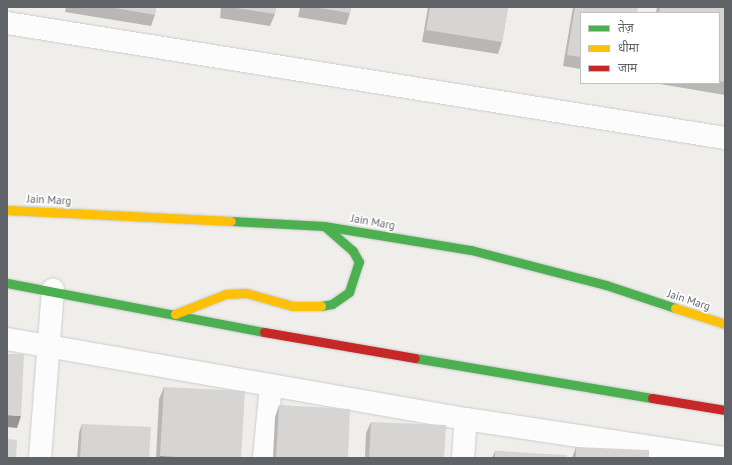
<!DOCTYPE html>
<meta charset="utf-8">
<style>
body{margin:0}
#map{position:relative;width:732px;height:465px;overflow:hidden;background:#efeeea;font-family:"PT Sans","Noto Sans Devanagari",sans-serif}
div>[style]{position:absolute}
.roads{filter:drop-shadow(0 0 1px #cbcccc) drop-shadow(0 0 1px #cbcccc)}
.street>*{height:22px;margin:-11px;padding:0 11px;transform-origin:11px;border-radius:11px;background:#fdfcfc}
.fast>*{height:9px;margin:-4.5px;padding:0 4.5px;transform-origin:4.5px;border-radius:4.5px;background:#4caf50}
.slow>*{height:9px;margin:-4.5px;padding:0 4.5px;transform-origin:4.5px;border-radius:4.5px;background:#ffc107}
.jam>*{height:9px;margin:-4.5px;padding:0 4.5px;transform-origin:4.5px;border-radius:4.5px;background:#c62828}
.wall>*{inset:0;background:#b8b7b5}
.shaded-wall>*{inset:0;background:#969594}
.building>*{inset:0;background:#d6d5d3}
span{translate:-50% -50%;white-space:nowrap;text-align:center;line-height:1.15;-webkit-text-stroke:3.5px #fff;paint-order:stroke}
.street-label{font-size:11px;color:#5f6368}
.frame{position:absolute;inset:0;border:8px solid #5f6368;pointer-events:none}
.legend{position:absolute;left:580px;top:12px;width:140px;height:72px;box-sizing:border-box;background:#fff;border:1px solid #bfc1c3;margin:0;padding:5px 7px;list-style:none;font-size:12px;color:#5f6368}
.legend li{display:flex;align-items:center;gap:8px;height:20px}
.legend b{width:20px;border:1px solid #bfc1c3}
</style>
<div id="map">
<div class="roads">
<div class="street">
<i style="left:7px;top:23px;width:727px;rotate:9.1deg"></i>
<i style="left:7px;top:339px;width:466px;rotate:9.9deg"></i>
<i style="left:466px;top:419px;width:260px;rotate:8.6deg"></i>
<i style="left:40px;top:458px;width:169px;rotate:-85.6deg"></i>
<i style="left:264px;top:458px;width:73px;rotate:-84.5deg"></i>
<i style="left:463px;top:458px;width:39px;rotate:-86deg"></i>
</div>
<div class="fast">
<i style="left:231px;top:221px;width:93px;rotate:3.1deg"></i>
<i style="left:324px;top:226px;width:149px;rotate:9.3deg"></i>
<i style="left:471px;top:250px;width:139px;rotate:14.5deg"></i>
<i style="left:606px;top:285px;width:73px;rotate:18.4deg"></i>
<i style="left:7px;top:283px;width:262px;rotate:10.8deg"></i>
<i style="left:321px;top:306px;width:11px;rotate:-10deg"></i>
<i style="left:332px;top:304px;width:21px;rotate:-35deg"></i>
<i style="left:349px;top:292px;width:32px;rotate:-72deg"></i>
<i style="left:359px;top:262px;width:13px;rotate:-119deg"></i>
<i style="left:353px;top:251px;width:38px;rotate:-139deg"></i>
<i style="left:415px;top:358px;width:240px;rotate:9.6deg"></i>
</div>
<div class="slow">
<i style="left:7px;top:210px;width:224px;rotate:2.8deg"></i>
<i style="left:675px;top:308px;width:52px;rotate:17.7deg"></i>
<i style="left:175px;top:314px;width:55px;rotate:-21.4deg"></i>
<i style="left:226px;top:294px;width:20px;rotate:-3deg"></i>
<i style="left:246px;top:293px;width:49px;rotate:15.5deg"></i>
<i style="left:293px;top:306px;width:28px"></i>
</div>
<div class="jam">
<i style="left:264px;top:332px;width:153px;rotate:9.8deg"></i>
<i style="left:652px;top:398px;width:74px;rotate:9.3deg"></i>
</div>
</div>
<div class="wall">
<i style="clip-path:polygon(66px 7px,156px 7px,155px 15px,151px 26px,65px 12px)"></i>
<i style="clip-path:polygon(221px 7px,276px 7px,275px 14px,270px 26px,220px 18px)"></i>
<i style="clip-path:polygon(300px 7px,351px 7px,350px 13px,346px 25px,298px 17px)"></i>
<i style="clip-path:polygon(428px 7px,508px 7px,502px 42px,498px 54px,422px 42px)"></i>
<i style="clip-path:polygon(573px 7px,638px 7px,581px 13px,581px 69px,563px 66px)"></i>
<i style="clip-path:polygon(657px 7px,725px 7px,725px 95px,654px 83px,719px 83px,719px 13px,656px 13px)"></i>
<i style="clip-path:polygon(164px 387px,241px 458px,156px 458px,159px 399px)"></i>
<i style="clip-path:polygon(279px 405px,348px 458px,273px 458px,275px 417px)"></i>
<i style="clip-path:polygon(371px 422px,444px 458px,365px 458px,366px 433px)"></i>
<i style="clip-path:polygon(82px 424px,149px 458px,77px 458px,79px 433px)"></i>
<i style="clip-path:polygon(576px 447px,649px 458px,572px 458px)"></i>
<i style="clip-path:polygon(495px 451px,566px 458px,492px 458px)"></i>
</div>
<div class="shaded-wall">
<i style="clip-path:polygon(7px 415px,21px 416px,17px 428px,7px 427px)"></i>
<i style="clip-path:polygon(160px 456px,195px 458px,159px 458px)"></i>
</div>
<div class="building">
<i style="clip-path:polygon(109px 7px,156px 7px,155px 15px)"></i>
<i style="clip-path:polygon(229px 7px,276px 7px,275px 14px)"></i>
<i style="clip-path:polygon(313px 7px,351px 7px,350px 13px)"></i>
<i style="clip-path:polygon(430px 7px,508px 7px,502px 42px,426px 30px)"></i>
<i style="clip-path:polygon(575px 7px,638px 7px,637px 13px,581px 13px,581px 57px,567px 55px)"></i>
<i style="clip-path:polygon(660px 7px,725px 7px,725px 82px,719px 81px,719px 13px,659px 13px)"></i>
<i style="clip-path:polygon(7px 354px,24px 354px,21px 416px,7px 415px)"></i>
<i style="clip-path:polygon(164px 387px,245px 391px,241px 458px,195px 458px,160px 456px)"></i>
<i style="clip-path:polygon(279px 405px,350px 409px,348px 458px,276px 458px)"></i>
<i style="clip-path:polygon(371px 422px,446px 425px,444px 458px,369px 458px)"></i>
<i style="clip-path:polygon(82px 424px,151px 427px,149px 458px,80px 458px)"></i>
<i style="clip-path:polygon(7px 439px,17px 440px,16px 458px,7px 458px)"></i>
<i style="clip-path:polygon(576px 447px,649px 450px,649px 458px,576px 458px)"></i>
<i style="clip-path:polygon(495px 451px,567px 455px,566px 458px,495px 458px)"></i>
</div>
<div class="street-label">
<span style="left:49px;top:200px;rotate:3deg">Jain Marg</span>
<span style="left:373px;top:222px;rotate:10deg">Jain Marg</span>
<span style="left:689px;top:300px;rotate:18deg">Jain Marg</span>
</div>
<div class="frame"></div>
<ul class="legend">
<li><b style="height:5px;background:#4caf50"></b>तेज़</li>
<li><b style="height:5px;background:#ffc107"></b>धीमा</li>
<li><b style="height:5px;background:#c62828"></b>जाम</li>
</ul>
</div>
